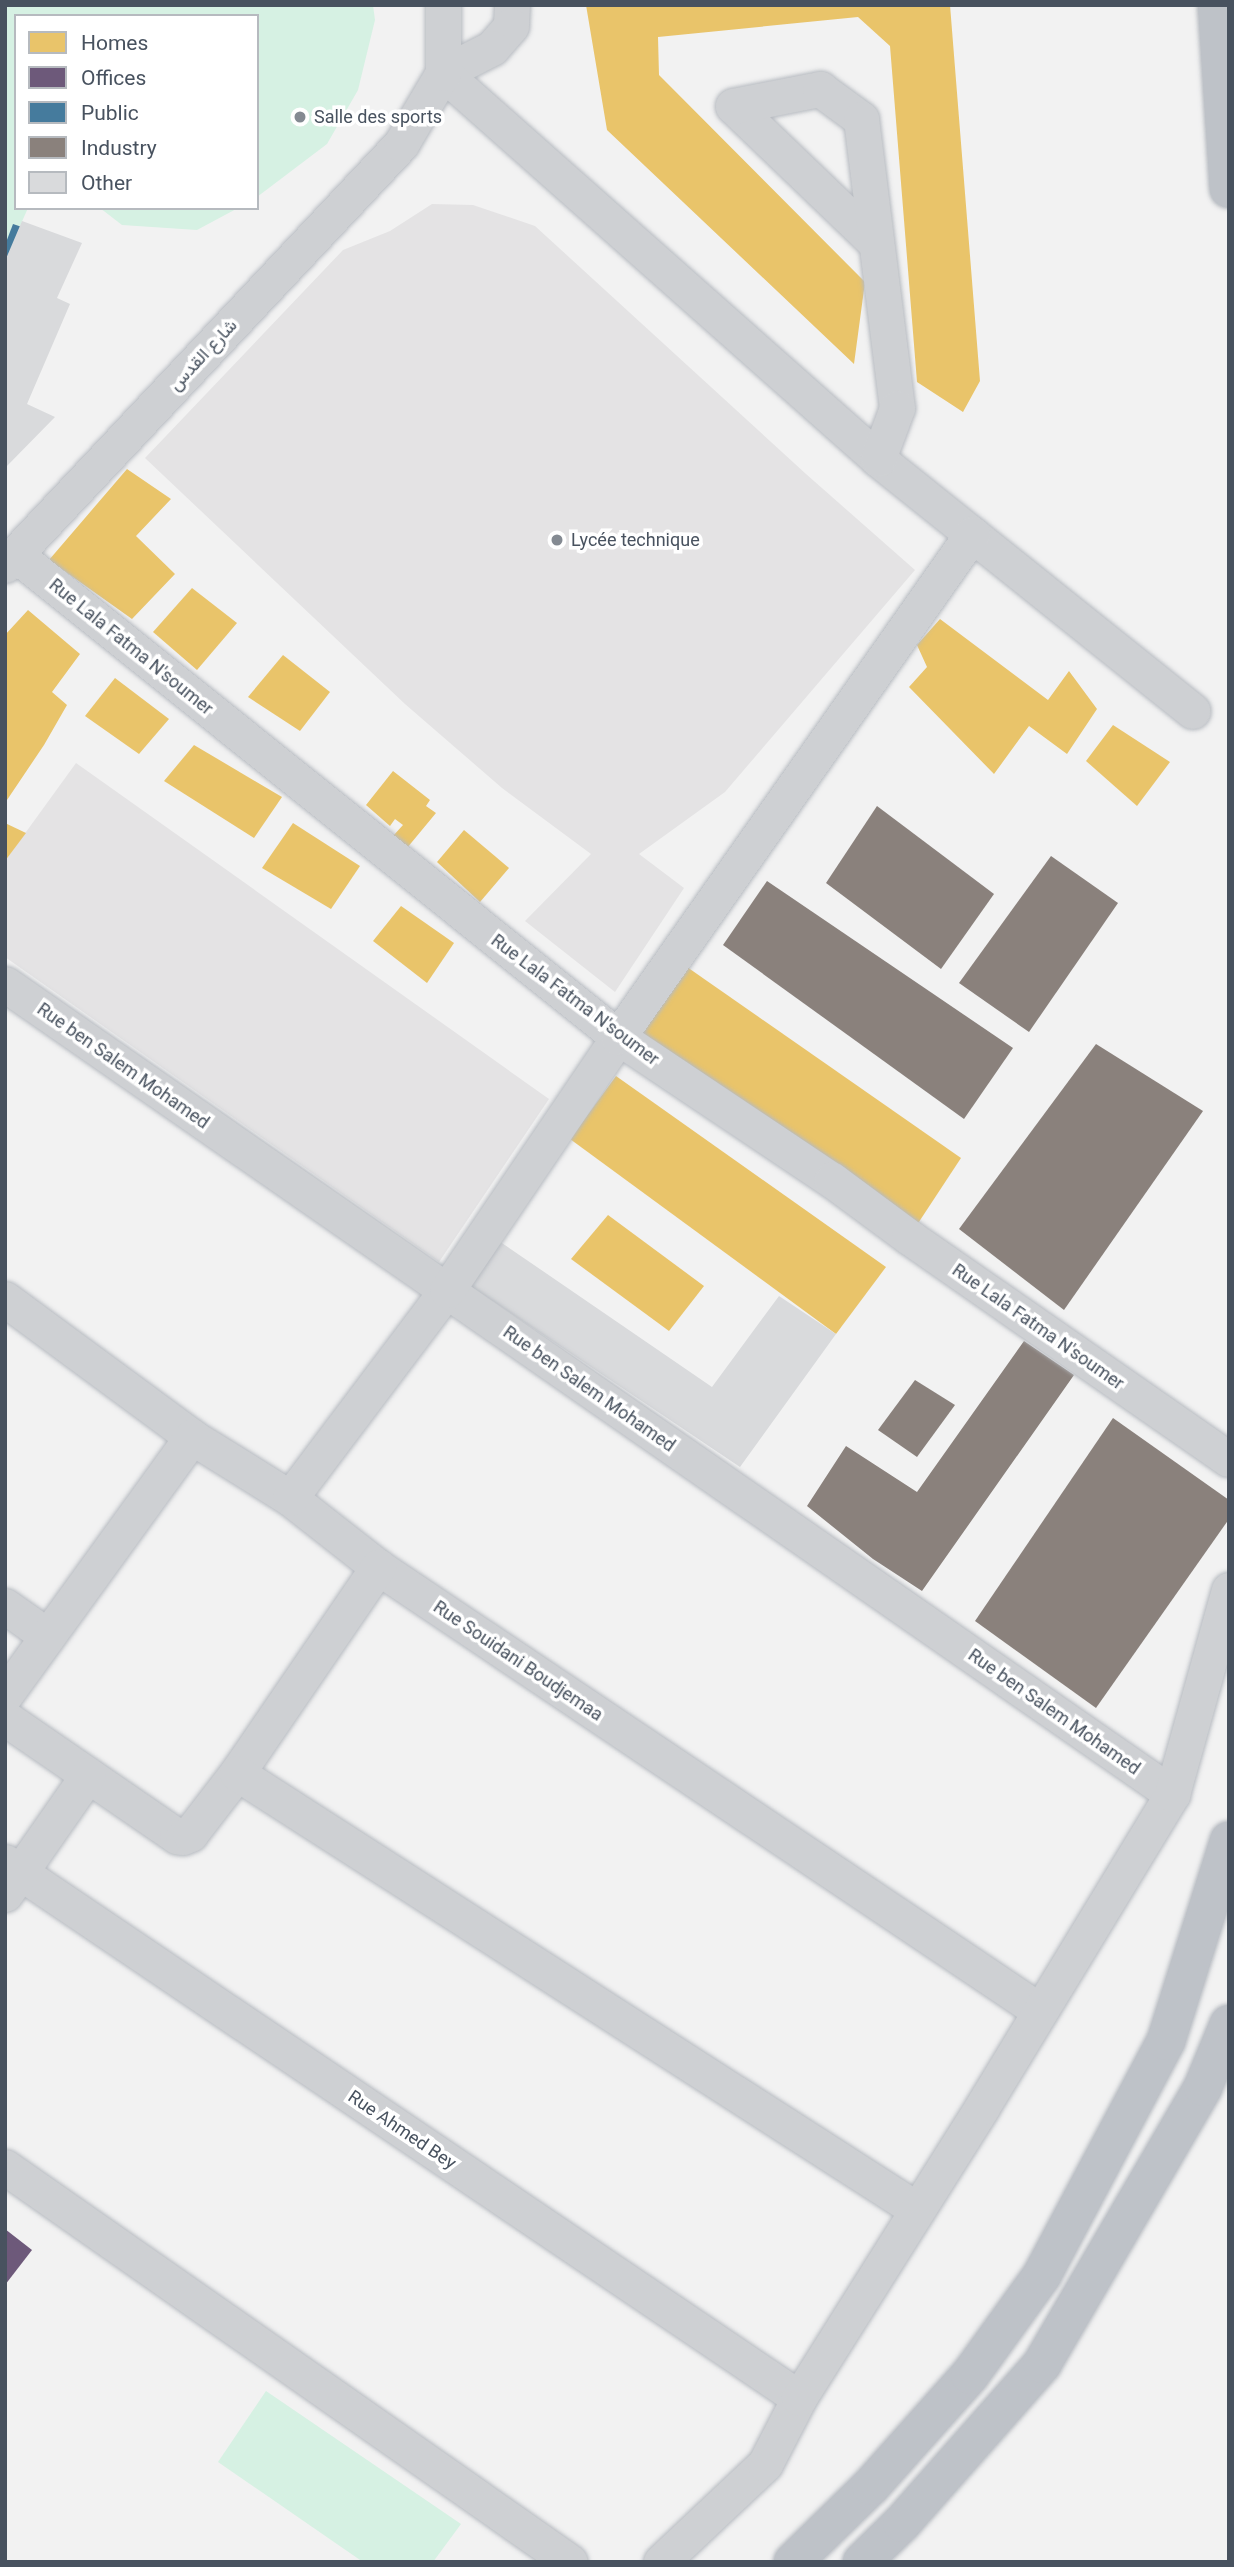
<!DOCTYPE html>
<meta charset="utf-8">
<style>
body{margin:0}
#map{position:relative;width:1234px;height:2567px;overflow:hidden;background:#f2f2f2;font-family:Roboto,Vazirmatn,sans-serif}
div>[style]{position:absolute}
.education>*{inset:0;background:#e4e3e4}
.green>*{inset:0;background:#d6f1e3}
.homes>*{inset:0;background:#e9c46a}
.offices>*{inset:0;background:#6d597a}
.public>*{inset:0;background:#457b9d}
.industry>*{inset:0;background:#8a817c}
.building>*{inset:0;background:#d9dadc}
.roads{filter:drop-shadow(0 0 2px #b7bbc1) drop-shadow(0 0 2px #b7bbc1)}
.street>*{height:35px;margin:-17.5px;padding:0 17.5px;transform-origin:17.5px;border-radius:17.5px;background:#ced0d3}
.highway>*{height:38px;margin:-19px;padding:0 19px;transform-origin:19px;border-radius:19px;background:#bec2c8}
.dots>*{width:19px;height:19px;translate:-50% -50%;box-sizing:border-box;border:4px solid #fff;border-radius:50%}
span{translate:-50% -50%;white-space:nowrap;text-align:center;line-height:1.15;-webkit-text-stroke:7px #fff;paint-order:stroke}
.poi-label{font-size:18px;color:#48525f}
.left{translate:0 -50%;text-align:left}
.street-label{font-size:18px;color:#48525f}
.frame{position:absolute;inset:0;border:7px solid #48525f;pointer-events:none}
.legend{position:absolute;left:14px;top:14px;width:245px;height:196px;box-sizing:border-box;background:#fff;border:2px solid #b6babf;margin:0;padding:9px 12px;list-style:none;font-size:21px;color:#48525f}
.legend li{display:flex;align-items:center;gap:14px;height:35px}
.legend b{width:35px;border:2px solid #b6babf}
</style>
<div id="map">
<div class="education">
<i style="clip-path:polygon(432px 204px,473px 205px,535px 226px,806px 474px,915px 570px,725px 792px,639px 854px,684px 888px,615px 992px,525px 921px,591px 854px,502px 788px,405px 704px,145px 458px,343px 250px,390px 231px)"></i>
<i style="clip-path:polygon(76px 763px,549px 1099px,439px 1262px,5px 957px,5px 861px)"></i>
</div>
<div class="green">
<i style="clip-path:polygon(5px 5px,373px 5px,375px 20px,358px 90px,327px 144px,257px 197px,257px 16px,16px 16px,16px 208px,28px 208px,20px 226px,5px 365px)"></i>
<i style="clip-path:polygon(100px 208px,238px 208px,197px 230px,122px 225px)"></i>
<i style="clip-path:polygon(266px 2391px,461px 2524px,433px 2562px,363px 2562px,218px 2462px)"></i>
</div>
<div class="homes">
<i style="clip-path:polygon(586px 5px,950px 5px,980px 381px,963px 412px,917px 382px,890px 46px,858px 17px,658px 37px,659px 75px,865px 282px,854px 364px,607px 130px)"></i>
<i style="clip-path:polygon(127px 469px,171px 499px,136px 536px,175px 574px,132px 619px,49px 560px)"></i>
<i style="clip-path:polygon(192px 588px,237px 623px,197px 670px,153px 632px)"></i>
<i style="clip-path:polygon(28px 610px,80px 654px,52px 692px,67px 705px,44px 745px,5px 803px,5px 635px)"></i>
<i style="clip-path:polygon(940px 619px,1048px 700px,1069px 671px,1097px 709px,1067px 754px,1029px 726px,994px 774px,909px 687px,927px 667px,917px 645px)"></i>
<i style="clip-path:polygon(283px 655px,330px 692px,300px 731px,248px 697px)"></i>
<i style="clip-path:polygon(115px 678px,169px 719px,139px 754px,85px 716px)"></i>
<i style="clip-path:polygon(1113px 725px,1170px 762px,1137px 806px,1086px 761px)"></i>
<i style="clip-path:polygon(194px 745px,282px 797px,254px 838px,164px 781px)"></i>
<i style="clip-path:polygon(393px 771px,430px 800px,426px 806px,436px 813px,407px 848px,393px 836px,403px 825px,395px 819px,390px 826px,366px 805px)"></i>
<i style="clip-path:polygon(5px 823px,26px 833px,5px 861px)"></i>
<i style="clip-path:polygon(293px 823px,360px 866px,331px 909px,262px 868px)"></i>
<i style="clip-path:polygon(464px 830px,509px 868px,480px 902px,437px 862px)"></i>
<i style="clip-path:polygon(401px 906px,454px 943px,427px 983px,373px 941px)"></i>
<i style="clip-path:polygon(687px 967px,961px 1158px,909px 1237px,635px 1039px)"></i>
<i style="clip-path:polygon(616px 1076px,886px 1267px,836px 1334px,570px 1139px)"></i>
<i style="clip-path:polygon(608px 1215px,704px 1286px,669px 1331px,571px 1259px)"></i>
</div>
<div class="offices">
<i style="clip-path:polygon(5px 2229px,32px 2250px,5px 2285px)"></i>
</div>
<div class="public">
<i style="clip-path:polygon(13px 224px,55px 238px,5px 365px,5px 245px)"></i>
</div>
<div class="industry">
<i style="clip-path:polygon(877px 806px,994px 894px,941px 969px,826px 883px)"></i>
<i style="clip-path:polygon(1051px 856px,1118px 903px,1029px 1032px,959px 983px)"></i>
<i style="clip-path:polygon(767px 881px,1013px 1048px,964px 1119px,723px 945px)"></i>
<i style="clip-path:polygon(1096px 1044px,1203px 1111px,1064px 1310px,959px 1229px)"></i>
<i style="clip-path:polygon(1024px 1341px,1074px 1375px,922px 1591px,873px 1559px,807px 1506px,846px 1446px,917px 1492px)"></i>
<i style="clip-path:polygon(915px 1380px,955px 1405px,917px 1457px,878px 1430px)"></i>
<i style="clip-path:polygon(1113px 1418px,1229px 1500px,1229px 1519px,1096px 1708px,975px 1621px)"></i>
</div>
<div class="building">
<i style="clip-path:polygon(22px 221px,82px 243px,57px 298px,70px 304px,27px 404px,55px 417px,5px 468px,5px 261px)"></i>
<i style="clip-path:polygon(499px 1241px,712px 1387px,779px 1296px,836px 1334px,740px 1467px,469px 1285px)"></i>
</div>
<div class="roads">
<div class="street">
<i style="left:512px;top:5px;width:21px;rotate:93deg"></i>
<i style="left:511px;top:26px;width:29px;rotate:131deg"></i>
<i style="left:492px;top:48px;width:55px;rotate:153deg"></i>
<i style="left:443px;top:73px;width:582px;rotate:41.58deg"></i>
<i style="left:878px;top:459px;width:403px;rotate:38.7deg"></i>
<i style="left:876px;top:243px;width:198px;rotate:-136.2deg"></i>
<i style="left:733px;top:106px;width:89px;rotate:-11.1deg"></i>
<i style="left:820px;top:89px;width:51px;rotate:36.2deg"></i>
<i style="left:861px;top:119px;width:291px;rotate:82.9deg"></i>
<i style="left:897px;top:408px;width:54px;rotate:110.4deg"></i>
<i style="left:15px;top:554px;width:773px;rotate:38.69deg"></i>
<i style="left:618px;top:1037px;width:257px;rotate:33.8deg"></i>
<i style="left:832px;top:1180px;width:96px;rotate:36.5deg"></i>
<i style="left:909px;top:1237px;width:389px;rotate:34.8deg"></i>
<i style="left:5px;top:565px;width:578px;rotate:-46.75deg"></i>
<i style="left:401px;top:144px;width:82px;rotate:-59.4deg"></i>
<i style="left:443px;top:73px;width:68px;rotate:-90deg"></i>
<i style="left:5px;top:984px;width:1421px;rotate:34.76deg"></i>
<i style="left:5px;top:1299px;width:232px;rotate:36.4deg"></i>
<i style="left:192px;top:1437px;width:115px;rotate:31.9deg"></i>
<i style="left:290px;top:1498px;width:112px;rotate:38.1deg"></i>
<i style="left:378px;top:1567px;width:797px;rotate:33.85deg"></i>
<i style="left:290px;top:1498px;width:261px;rotate:-53deg"></i>
<i style="left:447px;top:1290px;width:305px;rotate:-55.9deg"></i>
<i style="left:618px;top:1037px;width:615px;rotate:-54.86deg"></i>
<i style="left:5px;top:1606px;width:50px;rotate:35.3deg"></i>
<i style="left:5px;top:1695px;width:319px;rotate:-54.1deg"></i>
<i style="left:5px;top:1718px;width:209px;rotate:34.5deg"></i>
<i style="left:177px;top:1836px;width:6px;rotate:9deg"></i>
<i style="left:183px;top:1837px;width:8px;rotate:-23deg"></i>
<i style="left:190px;top:1834px;width:77px;rotate:-52.4deg"></i>
<i style="left:237px;top:1773px;width:250px;rotate:-55.6deg"></i>
<i style="left:237px;top:1773px;width:807px;rotate:32.71deg"></i>
<i style="left:5px;top:1862px;width:958px;rotate:34.02deg"></i>
<i style="left:5px;top:1894px;width:145px;rotate:-55.1deg"></i>
<i style="left:5px;top:2167px;width:689px;rotate:34.96deg"></i>
<i style="left:661px;top:2562px;width:143px;rotate:-43.3deg"></i>
<i style="left:765px;top:2464px;width:74px;rotate:-62.7deg"></i>
<i style="left:799px;top:2398px;width:344px;rotate:-57.8deg"></i>
<i style="left:982px;top:2107px;width:366px;rotate:-58.7deg"></i>
<i style="left:1172px;top:1794px;width:212px;rotate:-74.4deg"></i>
</div>
<div class="highway">
<i style="left:1217px;top:5px;width:184px;rotate:86.3deg"></i>
<i style="left:793px;top:2562px;width:109px;rotate:-44.3deg"></i>
<i style="left:871px;top:2486px;width:149px;rotate:-48.3deg"></i>
<i style="left:970px;top:2375px;width:123px;rotate:-54.2deg"></i>
<i style="left:1042px;top:2275px;width:265px;rotate:-62.1deg"></i>
<i style="left:1166px;top:2041px;width:210px;rotate:-72.5deg"></i>
<i style="left:862px;top:2562px;width:56px;rotate:-44.3deg"></i>
<i style="left:902px;top:2523px;width:212px;rotate:-48.6deg"></i>
<i style="left:1042px;top:2364px;width:320px;rotate:-59.8deg"></i>
<i style="left:1203px;top:2087px;width:68px;rotate:-67.6deg"></i>
</div>
</div>
<div class="dots">
<i style="left:300px;top:117px;background:#848a92"></i>
<i style="left:557px;top:540px;background:#848a92"></i>
</div>
<div class="poi-label">
<span class="left" style="left:314px;top:117px">Salle des sports</span>
<span class="left" style="left:571px;top:540px">Lycée technique</span>
</div>
<div class="street-label">
<span style="left:203px;top:355px;rotate:-47deg">شارع القدس</span>
<span style="left:131px;top:647px;rotate:39deg">Rue Lala Fatma N'soumer</span>
<span style="left:575px;top:1000px;rotate:37deg">Rue Lala Fatma N'soumer</span>
<span style="left:123px;top:1066px;rotate:35deg">Rue ben Salem Mohamed</span>
<span style="left:1038px;top:1327px;rotate:35deg">Rue Lala Fatma N'soumer</span>
<span style="left:589px;top:1389px;rotate:35deg">Rue ben Salem Mohamed</span>
<span style="left:518px;top:1661px;rotate:34deg">Rue Souidani Boudjemaa</span>
<span style="left:1054px;top:1712px;rotate:35deg">Rue ben Salem Mohamed</span>
<span style="left:402px;top:2130px;rotate:34deg">Rue Ahmed Bey</span>
</div>
<div class="frame"></div>
<ul class="legend">
<li><b style="height:19px;background:#e9c46a"></b>Homes</li>
<li><b style="height:19px;background:#6d597a"></b>Offices</li>
<li><b style="height:19px;background:#457b9d"></b>Public</li>
<li><b style="height:19px;background:#8a817c"></b>Industry</li>
<li><b style="height:19px;background:#d9dadc"></b>Other</li>
</ul>
</div>
